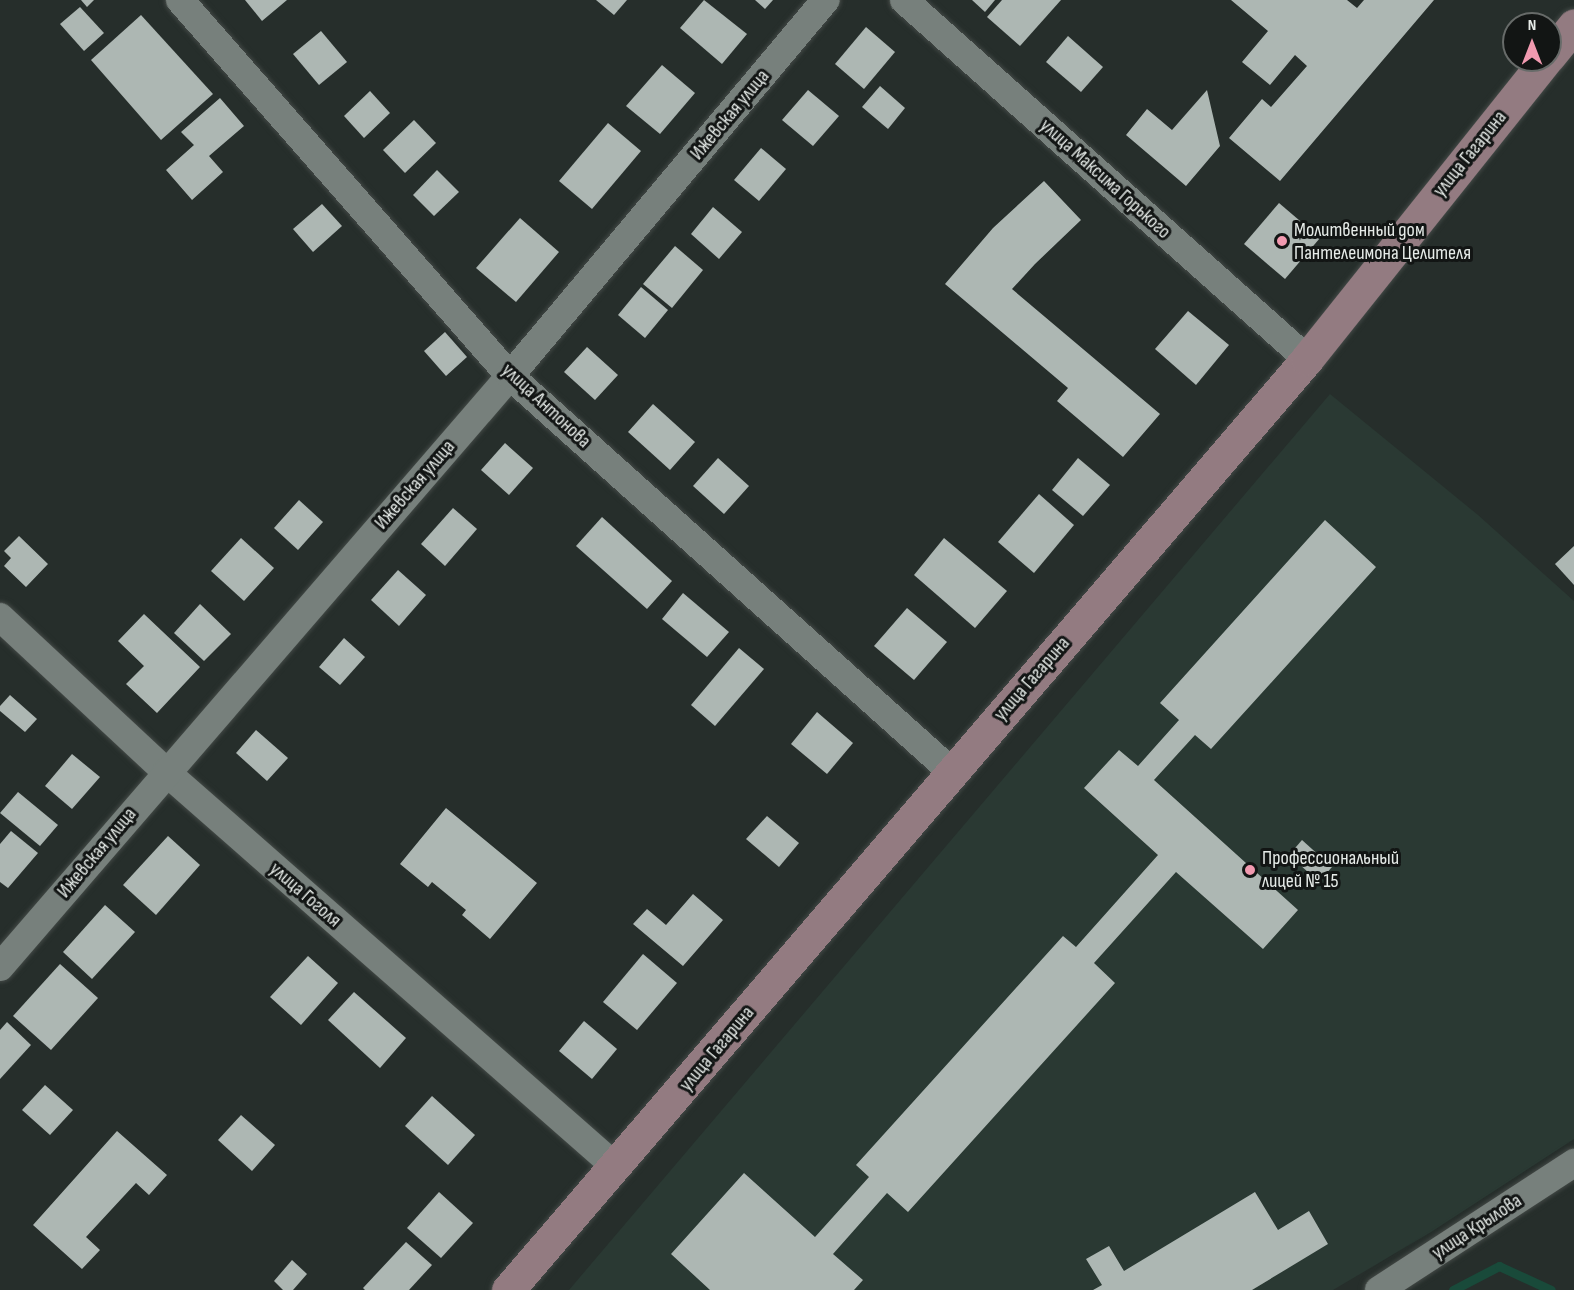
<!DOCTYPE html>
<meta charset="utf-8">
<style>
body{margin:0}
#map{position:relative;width:1574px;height:1290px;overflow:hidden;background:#262e2b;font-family:"Sofia Sans Condensed",sans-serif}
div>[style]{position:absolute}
.built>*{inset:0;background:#2a3933}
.stream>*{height:9px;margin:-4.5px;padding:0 4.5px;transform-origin:4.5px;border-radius:4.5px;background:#194a3a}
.building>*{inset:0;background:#adb7b3}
.roads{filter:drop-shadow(0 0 2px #434946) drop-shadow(0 0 2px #434946)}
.street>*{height:28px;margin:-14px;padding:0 14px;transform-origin:14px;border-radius:14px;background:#77807c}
.secondary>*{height:33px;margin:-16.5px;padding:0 16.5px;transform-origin:16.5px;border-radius:16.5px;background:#937b81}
.dots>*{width:16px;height:16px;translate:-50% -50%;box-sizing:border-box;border:3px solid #121514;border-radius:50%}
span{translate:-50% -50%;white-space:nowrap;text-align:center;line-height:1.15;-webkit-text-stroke:6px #121514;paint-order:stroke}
.street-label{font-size:20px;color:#e6ebe8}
.poi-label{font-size:20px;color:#e6ebe8}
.left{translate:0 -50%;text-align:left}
.north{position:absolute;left:1502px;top:12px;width:60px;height:60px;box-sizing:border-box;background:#121514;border:2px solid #676b69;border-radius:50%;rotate:0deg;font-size:16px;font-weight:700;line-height:24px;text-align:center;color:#e6ebe8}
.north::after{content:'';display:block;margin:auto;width:21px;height:27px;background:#f19ab0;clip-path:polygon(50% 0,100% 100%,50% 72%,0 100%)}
</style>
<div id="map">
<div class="built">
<i style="clip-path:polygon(1330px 394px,1478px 515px,1574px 601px,1574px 1139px,1431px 1232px,1333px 1290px,569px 1290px)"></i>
</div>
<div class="stream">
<i style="left:1453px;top:1290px;width:52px;rotate:-27.6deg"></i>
<i style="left:1499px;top:1266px;width:57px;rotate:24.8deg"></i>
</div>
<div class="building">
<i style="clip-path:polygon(81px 0,94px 0,87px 7px)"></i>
<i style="clip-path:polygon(245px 0,287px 0,262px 21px)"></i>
<i style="clip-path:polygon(596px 0,627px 0,614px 15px)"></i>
<i style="clip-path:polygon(704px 0,747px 34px,722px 64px,680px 28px)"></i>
<i style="clip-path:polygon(755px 0,773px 0,765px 9px)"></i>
<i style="clip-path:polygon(972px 0,995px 0,985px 12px)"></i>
<i style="clip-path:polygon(1002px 0,1061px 0,1020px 46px,987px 17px)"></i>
<i style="clip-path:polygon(1231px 0,1347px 0,1357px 8px,1364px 0,1434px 0,1280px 181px,1229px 138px,1262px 99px,1271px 107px,1307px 66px,1295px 55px,1270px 85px,1242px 62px,1268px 31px)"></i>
<i style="clip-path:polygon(80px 7px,104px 33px,84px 51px,60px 24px)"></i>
<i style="clip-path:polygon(141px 15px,213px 94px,161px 140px,91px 60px)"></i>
<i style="clip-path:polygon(866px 27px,895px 52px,864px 89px,835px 64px)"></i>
<i style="clip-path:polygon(321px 31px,347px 62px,319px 85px,293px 54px)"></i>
<i style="clip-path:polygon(1068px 36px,1103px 67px,1081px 92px,1046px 62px)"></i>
<i style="clip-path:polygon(662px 65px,695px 93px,660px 134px,626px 106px)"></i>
<i style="clip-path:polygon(880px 86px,905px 108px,888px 129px,862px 107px)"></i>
<i style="clip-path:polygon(808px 90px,839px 116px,813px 146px,782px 120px)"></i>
<i style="clip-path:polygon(1207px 90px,1220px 146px,1186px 186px,1126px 135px,1147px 109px,1172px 130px)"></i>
<i style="clip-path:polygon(370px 91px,390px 113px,364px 138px,344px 116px)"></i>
<i style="clip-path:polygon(220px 98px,244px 126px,209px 156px,223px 172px,192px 200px,166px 170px,194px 145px,181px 132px)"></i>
<i style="clip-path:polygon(414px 120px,436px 143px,405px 173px,383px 150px)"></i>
<i style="clip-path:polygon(608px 123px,641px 151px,592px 209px,559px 181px)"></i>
<i style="clip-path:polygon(761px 148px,786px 169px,759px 201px,734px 180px)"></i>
<i style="clip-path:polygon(437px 170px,459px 192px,434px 216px,413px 195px)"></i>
<i style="clip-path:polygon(1044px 181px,1081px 220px,1035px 264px,1012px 289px,1160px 414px,1123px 457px,1057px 401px,1068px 388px,945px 284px,993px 228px)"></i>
<i style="clip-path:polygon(1279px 203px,1320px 238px,1285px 279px,1244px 244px)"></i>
<i style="clip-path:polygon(322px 204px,342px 226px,313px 252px,293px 229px)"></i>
<i style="clip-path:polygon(713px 207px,742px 232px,719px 259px,691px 234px)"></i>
<i style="clip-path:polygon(520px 218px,559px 252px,516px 302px,476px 268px)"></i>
<i style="clip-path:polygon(675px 246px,703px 270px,672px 308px,643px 284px)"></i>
<i style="clip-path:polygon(641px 287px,668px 310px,645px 338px,618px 315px)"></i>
<i style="clip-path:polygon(1188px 311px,1229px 345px,1196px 385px,1155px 349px)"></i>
<i style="clip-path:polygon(445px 332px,467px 357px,446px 376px,424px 351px)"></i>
<i style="clip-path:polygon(587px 347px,618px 375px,595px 400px,564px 372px)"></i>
<i style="clip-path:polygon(653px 404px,695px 442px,670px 470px,628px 432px)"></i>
<i style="clip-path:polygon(505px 443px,533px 468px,509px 495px,481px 470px)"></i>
<i style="clip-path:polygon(718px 458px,749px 486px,724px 514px,693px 486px)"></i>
<i style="clip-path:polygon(1078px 458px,1110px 485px,1083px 516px,1052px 490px)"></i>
<i style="clip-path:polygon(1039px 494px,1074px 525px,1034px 573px,998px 542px)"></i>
<i style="clip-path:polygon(299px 500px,323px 522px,298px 550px,274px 528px)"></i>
<i style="clip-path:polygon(453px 508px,477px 529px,445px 566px,421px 544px)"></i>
<i style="clip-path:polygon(602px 517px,672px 581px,647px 609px,576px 546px)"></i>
<i style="clip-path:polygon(1325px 520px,1376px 567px,1211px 749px,1195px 735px,1154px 780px,1298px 910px,1263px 949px,1176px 872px,1094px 963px,1115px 983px,908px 1212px,887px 1193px,833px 1254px,863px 1280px,854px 1290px,710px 1290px,671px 1254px,744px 1173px,815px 1237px,869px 1177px,856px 1165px,1063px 936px,1076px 947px,1158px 855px,1084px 788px,1119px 750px,1138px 766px,1179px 720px,1160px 703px)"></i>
<i style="clip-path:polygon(19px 536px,48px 564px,26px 587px,4px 566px,11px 558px,4px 551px)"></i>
<i style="clip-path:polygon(241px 538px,274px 568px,244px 601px,211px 571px)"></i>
<i style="clip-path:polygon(944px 538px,1007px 591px,975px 628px,914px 575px)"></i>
<i style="clip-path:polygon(1574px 546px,1574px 585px,1555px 564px)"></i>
<i style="clip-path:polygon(398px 570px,426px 595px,399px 626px,371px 600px)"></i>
<i style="clip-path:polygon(683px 593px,729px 632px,707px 657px,662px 619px)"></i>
<i style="clip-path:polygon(200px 604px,231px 634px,204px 661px,174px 633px)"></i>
<i style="clip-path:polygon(907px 608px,947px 642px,914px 680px,874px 646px)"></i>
<i style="clip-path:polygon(144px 614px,200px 667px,157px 713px,126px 684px,144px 666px,118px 641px)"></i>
<i style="clip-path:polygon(344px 638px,365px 657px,340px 685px,319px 667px)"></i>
<i style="clip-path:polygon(739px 648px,764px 669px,715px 726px,691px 705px)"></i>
<i style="clip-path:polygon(10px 695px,37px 719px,25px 732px,0 711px,0 706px)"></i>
<i style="clip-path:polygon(817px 712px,853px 743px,827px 774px,791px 744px)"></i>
<i style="clip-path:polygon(256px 730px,288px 758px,267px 781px,236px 753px)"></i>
<i style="clip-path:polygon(72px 754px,100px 777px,72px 809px,45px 786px)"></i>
<i style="clip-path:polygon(18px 792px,58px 825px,40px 846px,0 813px)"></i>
<i style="clip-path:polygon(446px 808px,537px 883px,490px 939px,462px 915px,466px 910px,432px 882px,428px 887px,400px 864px)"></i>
<i style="clip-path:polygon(767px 816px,799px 843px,779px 867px,746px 839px)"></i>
<i style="clip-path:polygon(11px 831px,38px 853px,8px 888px,0 882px,0 844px)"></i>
<i style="clip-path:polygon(168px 836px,200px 865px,156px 915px,123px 885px)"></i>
<i style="clip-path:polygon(1302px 840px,1332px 867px,1319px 882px,1289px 855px)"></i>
<i style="clip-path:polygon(693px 894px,723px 920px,683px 966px,633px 924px,647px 909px,666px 925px)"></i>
<i style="clip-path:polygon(105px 905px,135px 932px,92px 979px,63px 952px)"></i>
<i style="clip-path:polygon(643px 954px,677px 983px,637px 1030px,603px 1002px)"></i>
<i style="clip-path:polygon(308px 956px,338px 983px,301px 1025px,270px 997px)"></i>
<i style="clip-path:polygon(60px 964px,98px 998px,51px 1050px,13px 1016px)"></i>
<i style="clip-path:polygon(354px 992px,406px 1038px,380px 1068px,328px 1020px)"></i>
<i style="clip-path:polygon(584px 1021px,617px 1049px,592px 1079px,559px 1051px)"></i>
<i style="clip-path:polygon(7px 1022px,31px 1045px,0 1079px,0 1030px)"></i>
<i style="clip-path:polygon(45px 1085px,73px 1110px,50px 1135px,22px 1110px)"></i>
<i style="clip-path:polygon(432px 1096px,475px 1135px,448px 1165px,405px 1126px)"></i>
<i style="clip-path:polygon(241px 1115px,275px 1145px,252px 1171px,218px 1140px)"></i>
<i style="clip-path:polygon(117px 1131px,167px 1175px,149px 1195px,136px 1183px,86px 1237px,100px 1250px,82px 1269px,33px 1225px)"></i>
<i style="clip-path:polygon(439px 1192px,473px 1223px,441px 1258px,407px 1228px)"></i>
<i style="clip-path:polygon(1255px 1192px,1278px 1230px,1309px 1211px,1328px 1244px,1252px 1290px,1093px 1290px,1102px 1285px,1086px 1259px,1109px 1246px,1124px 1271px)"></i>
<i style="clip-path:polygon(406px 1242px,432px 1265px,409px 1290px,365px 1290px,363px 1288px)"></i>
<i style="clip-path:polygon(292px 1260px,307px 1274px,293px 1290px,283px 1290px,274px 1281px)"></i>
</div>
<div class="roads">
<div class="street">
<i style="left:180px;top:0;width:500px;rotate:48.73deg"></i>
<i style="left:510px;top:376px;width:593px;rotate:41.86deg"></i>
<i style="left:904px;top:0;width:540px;rotate:41.7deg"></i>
<i style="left:0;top:617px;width:227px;rotate:43deg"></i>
<i style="left:166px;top:772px;width:599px;rotate:41.28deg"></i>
<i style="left:0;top:967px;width:781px;rotate:-49.21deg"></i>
<i style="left:510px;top:376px;width:491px;rotate:-50deg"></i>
<i style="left:1379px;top:1290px;width:233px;rotate:-33.1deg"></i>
</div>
<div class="secondary">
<i style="left:1550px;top:55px;width:38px;rotate:-51deg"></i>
<i style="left:508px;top:1290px;width:1227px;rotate:-49.36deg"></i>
<i style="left:1307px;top:359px;width:383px;rotate:-51.4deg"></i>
</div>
</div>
<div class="dots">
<i style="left:1282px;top:241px;background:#f19ab0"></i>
<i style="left:1250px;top:870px;background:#f19ab0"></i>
</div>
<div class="street-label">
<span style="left:730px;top:115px;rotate:-50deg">Ижевская улица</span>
<span style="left:1470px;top:154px;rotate:-51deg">улица Гагарина</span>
<span style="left:1105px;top:179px;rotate:42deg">улица Максима Горького</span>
<span style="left:546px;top:406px;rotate:43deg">улица Антонова</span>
<span style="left:415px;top:485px;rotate:-49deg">Ижевская улица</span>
<span style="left:1032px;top:679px;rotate:-49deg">улица Гагарина</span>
<span style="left:97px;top:853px;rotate:-50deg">Ижевская улица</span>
<span style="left:305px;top:895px;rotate:41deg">улица Гоголя</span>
<span style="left:717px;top:1049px;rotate:-50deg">улица Гагарина</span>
<span style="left:1477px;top:1227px;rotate:-33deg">улица Крылова</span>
</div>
<div class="poi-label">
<span class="left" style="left:1294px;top:242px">Молитвенный дом<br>Пантелеимона Целителя</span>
<span class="left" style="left:1262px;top:870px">Профессиональный<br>лицей № 15</span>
</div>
<div class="north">N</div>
</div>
